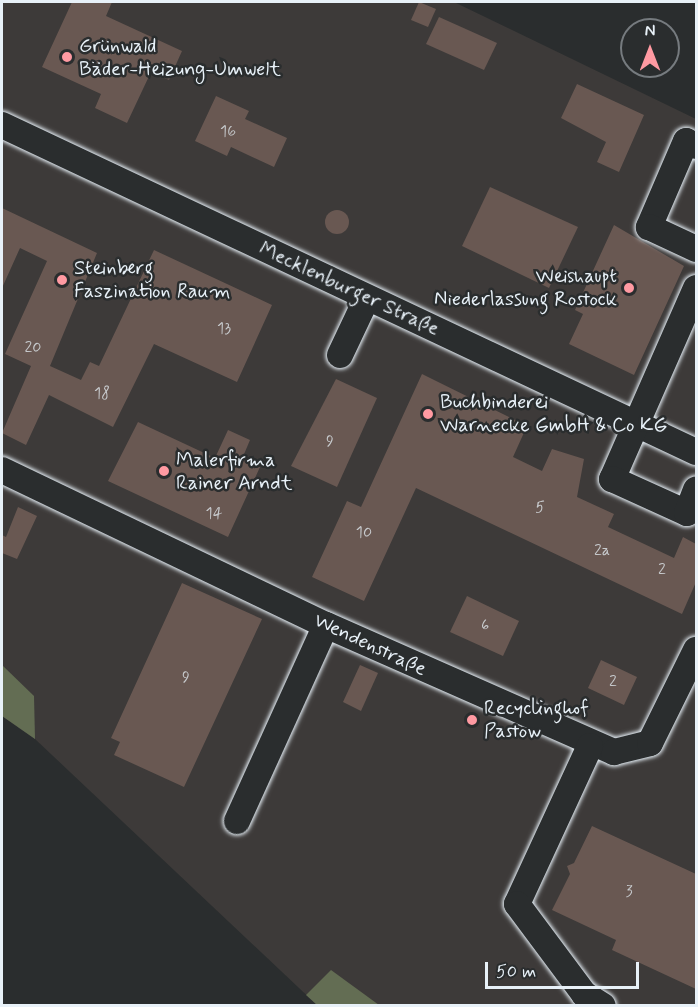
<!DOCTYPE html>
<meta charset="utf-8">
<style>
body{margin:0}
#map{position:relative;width:698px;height:1007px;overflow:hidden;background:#2a2d2e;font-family:Mynerve,sans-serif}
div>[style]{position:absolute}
.built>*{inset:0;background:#3d3a39}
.green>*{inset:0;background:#636d53}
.building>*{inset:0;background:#695852}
.round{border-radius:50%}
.roads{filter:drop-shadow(0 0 2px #e8f1f8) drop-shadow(0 0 2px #e8f1f8)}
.minor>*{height:26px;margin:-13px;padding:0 13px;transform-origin:13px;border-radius:13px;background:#2a2d2e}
.dots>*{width:16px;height:16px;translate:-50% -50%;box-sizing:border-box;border:3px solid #2a2d2e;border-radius:50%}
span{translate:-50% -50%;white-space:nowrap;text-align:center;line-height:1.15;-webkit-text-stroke:5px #2a2d2e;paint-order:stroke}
.number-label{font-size:16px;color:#c8cbce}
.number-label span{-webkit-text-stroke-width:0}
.poi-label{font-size:20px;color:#e8f1f8}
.left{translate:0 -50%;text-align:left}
.right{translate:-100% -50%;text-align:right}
.street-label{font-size:20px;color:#e8f1f8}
.frame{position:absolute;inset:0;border:3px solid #e8f1f8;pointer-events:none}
.north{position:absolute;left:620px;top:18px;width:60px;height:60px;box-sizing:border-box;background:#2a2d2e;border:2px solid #767b7f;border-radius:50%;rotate:0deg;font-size:16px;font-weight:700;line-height:24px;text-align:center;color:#e8f1f8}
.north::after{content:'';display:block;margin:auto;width:21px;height:27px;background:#ff9aa2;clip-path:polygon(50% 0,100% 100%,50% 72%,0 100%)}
.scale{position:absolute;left:485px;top:962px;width:154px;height:27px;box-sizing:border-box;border:3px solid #e8f1f8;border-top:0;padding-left:8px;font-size:18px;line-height:21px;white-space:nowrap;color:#e8f1f8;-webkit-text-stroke:4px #2a2d2e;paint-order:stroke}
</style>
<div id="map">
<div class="built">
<i style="clip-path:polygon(2px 2px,454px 2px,696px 119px,696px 1005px,317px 1005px,35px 739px,2px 716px)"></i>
</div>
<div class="green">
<i style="clip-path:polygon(2px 665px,34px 696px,35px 739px,2px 716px)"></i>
<i style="clip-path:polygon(331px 970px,379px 1005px,317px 1005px,306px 995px)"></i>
</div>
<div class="building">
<i style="clip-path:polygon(72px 2px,112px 2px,106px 16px,182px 51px,169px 80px,151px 72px,127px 123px,95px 108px,101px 94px,42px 67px)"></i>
<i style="clip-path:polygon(419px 2px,436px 9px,428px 27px,411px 20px)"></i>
<i style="clip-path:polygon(439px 17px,497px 43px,484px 70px,426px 44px)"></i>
<i style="clip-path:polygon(577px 84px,644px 115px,619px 172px,597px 162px,606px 142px,561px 118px)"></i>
<i style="clip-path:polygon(216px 96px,249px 111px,245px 119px,287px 138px,274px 167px,231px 147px,227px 156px,195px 141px)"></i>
<i style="clip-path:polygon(490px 187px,578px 227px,549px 288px,462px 246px)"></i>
<i style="clip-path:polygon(2px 208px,97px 253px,50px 366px,81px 380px,90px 362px,99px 366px,154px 250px,272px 305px,237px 382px,154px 344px,113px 427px,49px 395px,26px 445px,2px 433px,31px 366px,5px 354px,47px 261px,20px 248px,2px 288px)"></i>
<i class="round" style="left:325px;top:210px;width:24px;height:24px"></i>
<i style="clip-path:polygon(614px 225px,684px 266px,634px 375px,569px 344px,583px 314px,575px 310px)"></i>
<i style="clip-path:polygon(422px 374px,527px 426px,513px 457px,542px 471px,552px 449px,584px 459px,577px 497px,614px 514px,608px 527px,674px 558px,683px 537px,696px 544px,696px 582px,682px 614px,416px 488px,364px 601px,312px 577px,347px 501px,361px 507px)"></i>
<i style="clip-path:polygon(336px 379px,377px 398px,337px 487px,291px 466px)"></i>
<i style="clip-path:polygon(138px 422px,215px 458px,228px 430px,250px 440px,242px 459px,260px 467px,228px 537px,108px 481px)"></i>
<i style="clip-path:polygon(18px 507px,37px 516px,17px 559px,2px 553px,2px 535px,6px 537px)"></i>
<i style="clip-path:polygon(182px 583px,262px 619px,184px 787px,114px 755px,120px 742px,111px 738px)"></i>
<i style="clip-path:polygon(467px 596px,519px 621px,503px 656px,450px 632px)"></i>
<i style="clip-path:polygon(601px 660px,637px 677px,624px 705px,588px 688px)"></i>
<i style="clip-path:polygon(360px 665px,378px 673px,361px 711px,343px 702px)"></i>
<i style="clip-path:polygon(592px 826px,696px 874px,696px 989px,612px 950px,616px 940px,552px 910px,570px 874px,567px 866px,574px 863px)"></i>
</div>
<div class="roads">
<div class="minor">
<i style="left:2px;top:125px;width:767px;rotate:25.23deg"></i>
<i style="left:696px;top:146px;width:11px;rotate:-153deg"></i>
<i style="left:686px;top:141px;width:94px;rotate:113.3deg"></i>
<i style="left:649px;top:227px;width:52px;rotate:25.1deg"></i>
<i style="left:696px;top:288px;width:209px;rotate:113.7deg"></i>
<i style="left:612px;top:479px;width:82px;rotate:24.4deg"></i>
<i style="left:687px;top:513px;width:25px;rotate:-69deg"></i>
<i style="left:340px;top:355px;width:63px;rotate:-64.7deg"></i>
<i style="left:2px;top:470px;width:359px;rotate:25.6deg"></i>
<i style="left:326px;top:625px;width:315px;rotate:23.8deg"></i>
<i style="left:614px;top:752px;width:37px;rotate:-14deg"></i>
<i style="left:650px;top:743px;width:104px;rotate:-63.7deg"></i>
<i style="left:590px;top:746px;width:174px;rotate:114.8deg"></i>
<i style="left:517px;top:904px;width:112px;rotate:53.3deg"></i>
<i style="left:584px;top:994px;width:22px;rotate:32deg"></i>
<i style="left:237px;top:821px;width:215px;rotate:-65.6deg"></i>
</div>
</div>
<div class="dots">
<i style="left:67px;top:57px;background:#ff9aa2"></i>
<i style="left:62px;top:280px;background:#ff9aa2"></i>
<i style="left:629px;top:288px;background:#ff9aa2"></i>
<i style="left:428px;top:414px;background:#ff9aa2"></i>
<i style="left:164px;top:471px;background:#ff9aa2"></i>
<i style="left:472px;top:720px;background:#ff9aa2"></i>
</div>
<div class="number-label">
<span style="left:228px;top:132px">16</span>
<span style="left:224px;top:329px">13</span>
<span style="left:33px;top:348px">20</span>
<span style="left:102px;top:394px">18</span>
<span style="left:330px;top:442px">9</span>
<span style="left:540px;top:508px">5</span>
<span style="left:214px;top:514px">14</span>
<span style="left:364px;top:533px">10</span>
<span style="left:602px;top:551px">2a</span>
<span style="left:662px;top:570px">2</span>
<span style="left:485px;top:626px">6</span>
<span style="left:186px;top:678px">9</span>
<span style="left:613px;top:682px">2</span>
<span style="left:629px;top:892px">3</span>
</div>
<div class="poi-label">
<span class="left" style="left:79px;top:58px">Grünwald<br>Bäder-Heizung-Umwelt</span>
<span class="left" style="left:74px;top:280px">Steinberg<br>Faszination Raum</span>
<span class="right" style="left:617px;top:288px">Weishaupt<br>Niederlassung Rostock</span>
<span class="left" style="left:440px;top:414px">Buchbinderei<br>Warnecke GmbH &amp; Co KG</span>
<span class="left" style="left:176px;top:472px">Malerfirma<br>Rainer Arndt</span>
<span class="left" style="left:484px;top:720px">Recyclinghof<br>Pastow</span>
</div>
<div class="street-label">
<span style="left:349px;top:289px;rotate:25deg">Mecklenburger Straße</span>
<span style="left:370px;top:645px;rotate:25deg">Wendenstraße</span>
</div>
<div class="frame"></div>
<div class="north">N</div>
<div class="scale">50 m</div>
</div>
